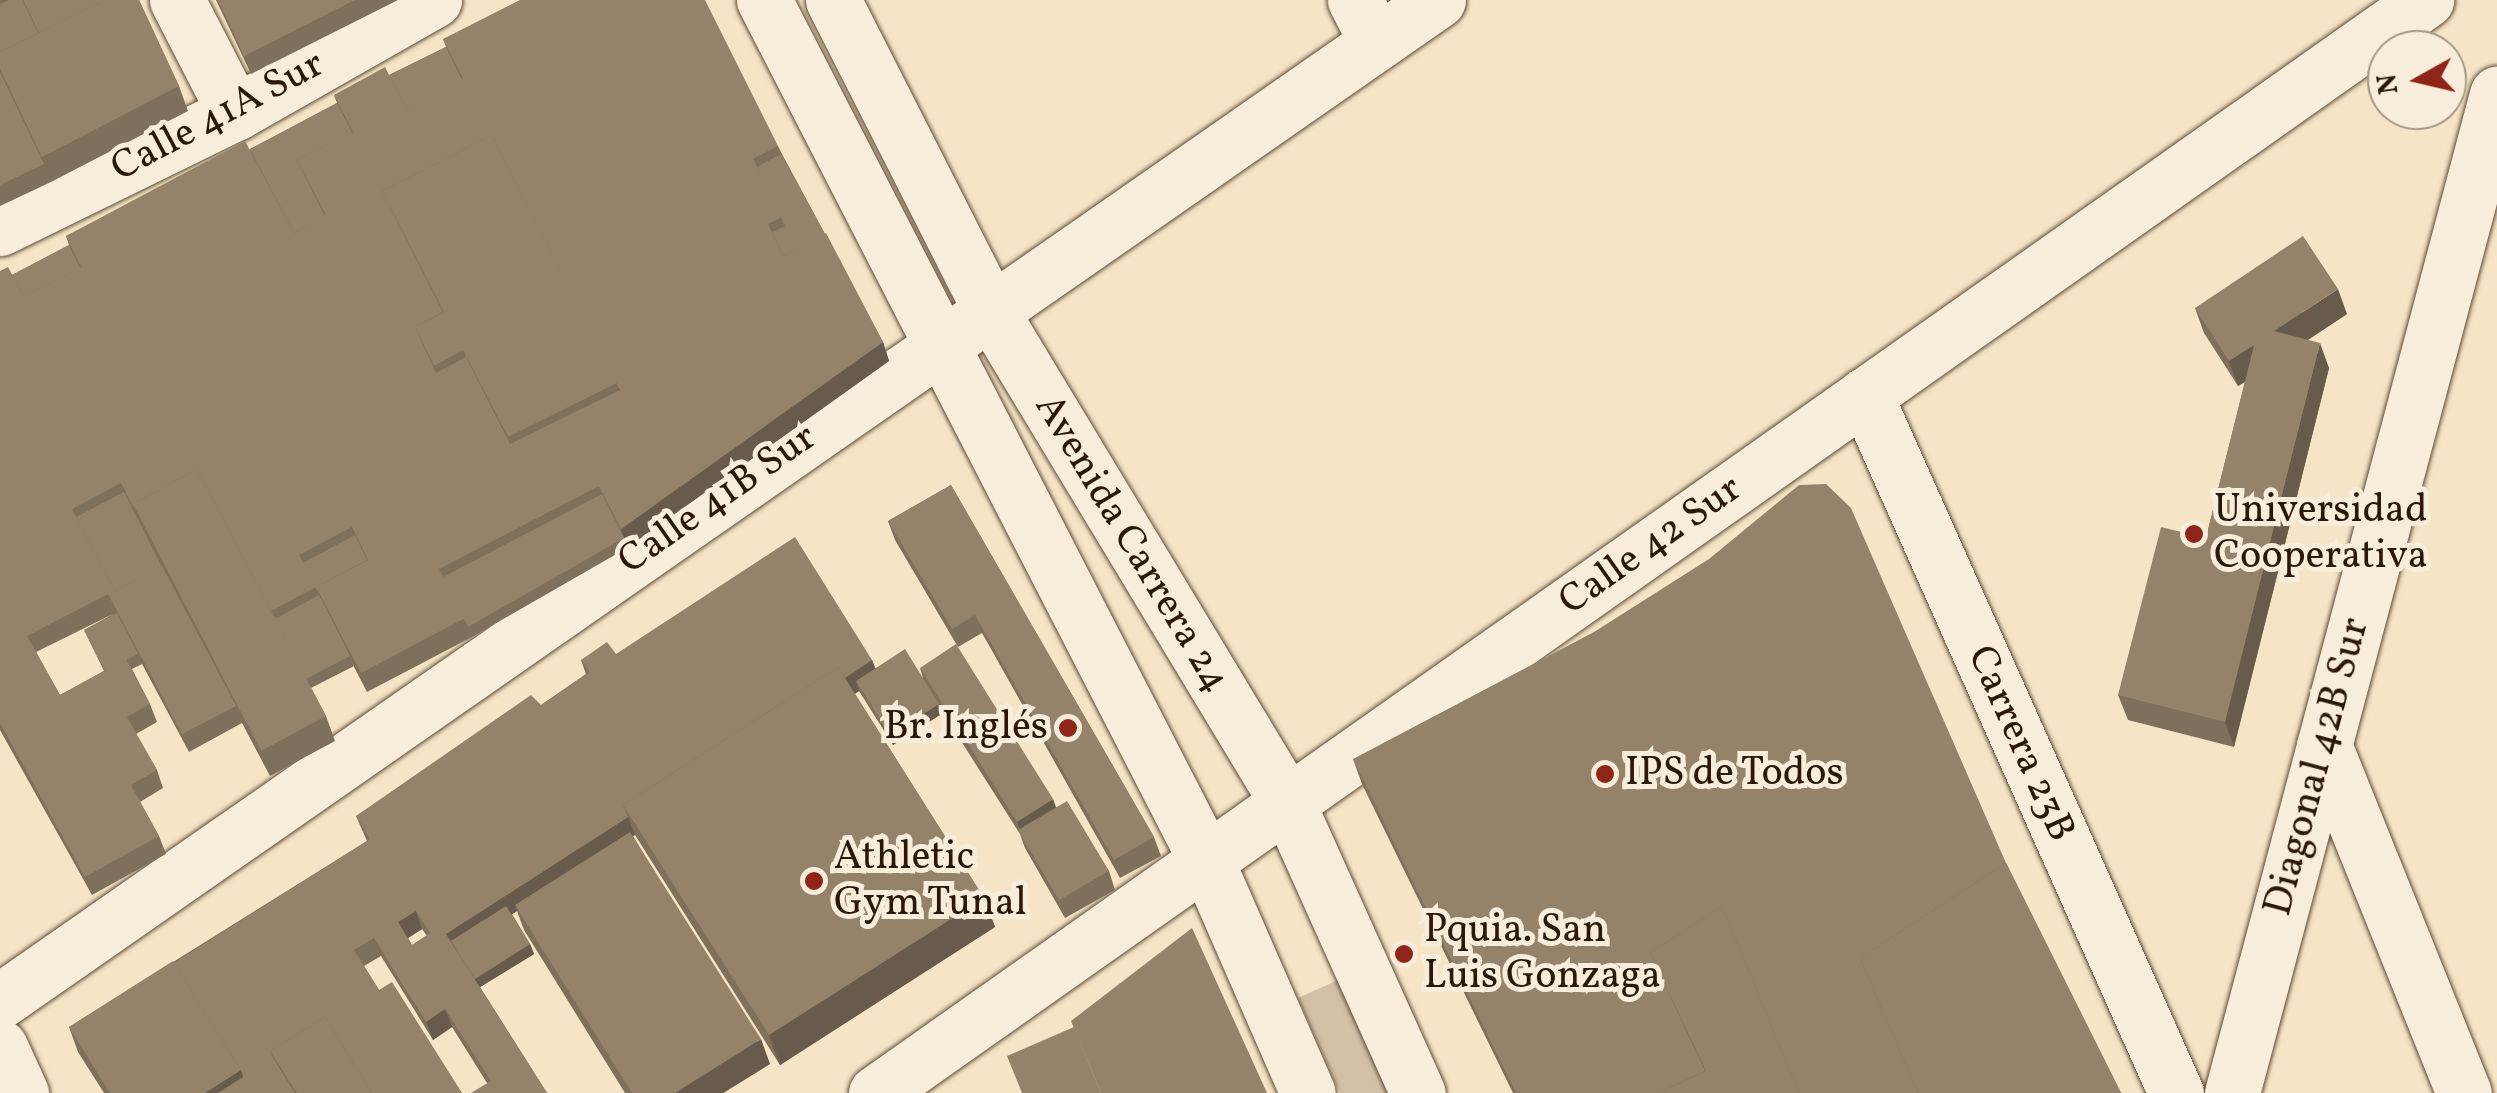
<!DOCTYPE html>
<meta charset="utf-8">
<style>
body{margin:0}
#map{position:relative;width:2497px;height:1093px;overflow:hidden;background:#f5e4c6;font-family:Vollkorn,serif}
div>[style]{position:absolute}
.green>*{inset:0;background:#d2c1a6}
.roads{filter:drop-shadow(0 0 2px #5d4b38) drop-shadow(0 0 2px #5d4b38)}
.street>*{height:55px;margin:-27.5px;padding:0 27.5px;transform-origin:27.5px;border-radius:27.5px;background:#f8edda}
.secondary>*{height:55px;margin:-27.5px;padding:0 27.5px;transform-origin:27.5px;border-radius:27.5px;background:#f8edda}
.wall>*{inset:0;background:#7f705c}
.shaded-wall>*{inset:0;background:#685b4b}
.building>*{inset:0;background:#94826b}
.dots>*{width:28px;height:28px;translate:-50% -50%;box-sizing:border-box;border:5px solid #f8edda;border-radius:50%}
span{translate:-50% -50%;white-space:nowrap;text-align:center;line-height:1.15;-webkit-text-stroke:10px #f8edda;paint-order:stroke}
.street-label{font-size:40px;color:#2a1808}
.poi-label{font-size:40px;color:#2a1808}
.left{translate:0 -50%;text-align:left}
.right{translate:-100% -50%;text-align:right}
.north{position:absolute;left:2367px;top:30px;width:100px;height:100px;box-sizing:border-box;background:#f8edda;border:2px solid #a69886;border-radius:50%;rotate:262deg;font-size:28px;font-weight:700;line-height:40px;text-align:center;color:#2a1808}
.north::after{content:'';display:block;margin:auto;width:35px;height:45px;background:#8f2418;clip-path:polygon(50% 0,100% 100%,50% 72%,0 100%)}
</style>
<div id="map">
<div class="green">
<i style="clip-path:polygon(1338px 980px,1388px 1093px,1340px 1093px,1298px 998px)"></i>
</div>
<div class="roads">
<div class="street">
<i style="left:177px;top:0;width:127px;rotate:62.8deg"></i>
<i style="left:1355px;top:0;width:46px;rotate:62.9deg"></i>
<i style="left:0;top:228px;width:262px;rotate:-26.1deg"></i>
<i style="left:235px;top:113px;width:229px;rotate:-29.6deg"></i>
<i style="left:1865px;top:395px;width:764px;rotate:65.98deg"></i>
<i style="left:2324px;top:745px;width:375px;rotate:68.1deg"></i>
<i style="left:0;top:1001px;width:1752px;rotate:-34.84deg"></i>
<i style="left:0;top:1047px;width:51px;rotate:65.5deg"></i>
<i style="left:876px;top:1093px;width:1897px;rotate:-35.19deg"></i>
<i style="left:2232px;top:1093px;width:1034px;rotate:-75.14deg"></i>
</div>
<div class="secondary">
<i style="left:764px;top:0;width:967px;rotate:62.8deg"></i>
<i style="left:1206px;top:860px;width:254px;rotate:66.4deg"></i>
<i style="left:833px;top:0;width:347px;rotate:63.1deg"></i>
<i style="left:990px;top:310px;width:575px;rotate:58.88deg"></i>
<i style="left:1287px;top:802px;width:319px;rotate:65.8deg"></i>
</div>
</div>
<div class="wall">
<i style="clip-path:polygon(0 0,139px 0,179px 86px,188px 111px,51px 182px,0 206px)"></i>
<i style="clip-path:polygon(216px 0,398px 0,251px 74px)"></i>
<i style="clip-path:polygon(evenodd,443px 39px,778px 146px,782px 154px,883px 342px,889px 361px,627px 548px,472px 637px,367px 692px,353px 665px,354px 666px,311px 688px,326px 716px,335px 741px,270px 776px,242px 723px,189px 752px,141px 662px,142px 664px,132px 669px,150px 704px,157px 722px,136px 734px,157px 770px,163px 788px,140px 802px,159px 836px,166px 854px,92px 895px,0 730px,0 271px,12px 275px,69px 245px,66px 236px,250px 149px,337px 103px,334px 95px,389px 75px,446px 47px,443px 39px,115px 613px,84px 630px,104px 671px,60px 695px,36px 652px,115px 613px)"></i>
<i style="clip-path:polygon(2195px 308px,2347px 314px,2308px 340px,2329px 368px,2234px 747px,2128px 720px,2118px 695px,2206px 538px,2245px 382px,2238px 386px,2204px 333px)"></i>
<i style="clip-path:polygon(951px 485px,1154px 837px,1161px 856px,1120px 878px,982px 633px,958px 647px,895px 540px,888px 521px)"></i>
<i style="clip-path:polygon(evenodd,616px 654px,872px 660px,875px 668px,923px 678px,920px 668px,1056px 808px,1109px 871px,1115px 890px,1065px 918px,1025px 848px,1020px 834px,942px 711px,943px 713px,893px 745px,859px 691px,855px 694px,984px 898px,995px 927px,780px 1065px,635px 835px,633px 836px,770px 1064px,723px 1093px,625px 1093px,524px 930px,517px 911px,512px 914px,530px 944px,534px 954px,480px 987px,547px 1093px,487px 1083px,452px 1027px,433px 1040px,381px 956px,364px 966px,379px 990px,462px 1093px,104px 1093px,78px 1052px,69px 1027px,367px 841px,356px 816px,541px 705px,586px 674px,581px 660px,616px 654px,422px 929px,427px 936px,412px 945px,408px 938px,422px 929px)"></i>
<i style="clip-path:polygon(1353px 759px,2006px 863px,2121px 1093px,1513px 1093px,1362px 784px)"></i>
</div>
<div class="shaded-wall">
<i style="clip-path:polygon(2338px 289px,2347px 314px,2283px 356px,2274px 331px)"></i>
<i style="clip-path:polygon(883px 342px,889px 361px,627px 548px,621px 529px)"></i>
<i style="clip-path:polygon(2320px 343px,2329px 368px,2234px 747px,2225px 722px)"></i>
<i style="clip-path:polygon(2254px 345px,2263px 370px,2238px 386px,2229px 361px)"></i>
<i style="clip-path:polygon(872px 660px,879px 678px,856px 681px,859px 691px,640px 832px,630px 816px)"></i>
<i style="clip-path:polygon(939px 704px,943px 713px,893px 745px,890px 735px)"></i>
<i style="clip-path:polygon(1053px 799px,1060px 818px,1024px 840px,1017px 822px)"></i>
<i style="clip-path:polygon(628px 817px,635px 835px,518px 910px,515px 905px,517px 911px,455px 951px,446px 934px)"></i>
<i style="clip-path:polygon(984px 898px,995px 927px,780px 1065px,769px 1035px)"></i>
<i style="clip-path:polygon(416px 911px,422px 929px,405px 940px,398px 922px)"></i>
<i style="clip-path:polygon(530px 944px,534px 954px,477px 989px,473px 980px)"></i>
<i style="clip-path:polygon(445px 1009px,452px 1027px,433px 1040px,426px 1022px)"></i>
<i style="clip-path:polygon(761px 1039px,770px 1064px,723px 1093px,675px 1093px)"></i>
<i style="clip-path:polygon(241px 1070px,249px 1093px,205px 1093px)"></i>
</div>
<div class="building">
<i style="clip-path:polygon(9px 0,22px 0,38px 33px,0 52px,0 4px)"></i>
<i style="clip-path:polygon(23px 0,106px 0,39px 33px)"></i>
<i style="clip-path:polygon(106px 0,139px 0,179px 86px,42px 157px,0 69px,0 52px)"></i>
<i style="clip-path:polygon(218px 0,355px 0,244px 56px)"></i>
<i style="clip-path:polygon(evenodd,520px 0,705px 0,778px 146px,753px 159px,782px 217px,768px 224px,783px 256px,826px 233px,883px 342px,621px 529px,599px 486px,439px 569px,465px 618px,361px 673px,316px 587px,368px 560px,352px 527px,299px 555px,316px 587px,271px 611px,197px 469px,133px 504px,135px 511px,121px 483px,72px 509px,115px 591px,162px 566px,236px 706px,182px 734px,108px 594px,27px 636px,60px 695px,126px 659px,150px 704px,127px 717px,157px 770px,131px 785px,159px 836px,85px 877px,0 723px,0 271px,8px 267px,24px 297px,81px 267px,66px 236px,245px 141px,294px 233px,326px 215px,297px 160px,353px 132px,334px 95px,385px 67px,406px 108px,463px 79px,443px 39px,520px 0,492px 135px,620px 390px,510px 444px,466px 357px,436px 373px,415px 327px,443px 312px,382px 191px,492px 135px)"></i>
<i style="clip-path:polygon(446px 47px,462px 80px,406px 108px,389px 75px)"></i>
<i style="clip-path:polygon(0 72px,44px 164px,0 185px)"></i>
<i style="clip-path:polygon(337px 103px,352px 133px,297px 160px,325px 216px,294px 233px,250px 149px)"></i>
<i style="clip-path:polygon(492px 135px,617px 383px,508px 437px,463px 350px,434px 366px,415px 327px,444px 312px,382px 191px)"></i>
<i style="clip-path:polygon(781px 154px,825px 234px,783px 256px,772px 232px,785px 226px,757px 167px)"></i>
<i style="clip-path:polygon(2303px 236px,2338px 289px,2274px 331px,2320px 343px,2225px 722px,2118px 695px,2161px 527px,2206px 538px,2254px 345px,2229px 361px,2195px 308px)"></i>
<i style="clip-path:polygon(69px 245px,80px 268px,24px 297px,12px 275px)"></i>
<i style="clip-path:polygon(197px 469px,326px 716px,261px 751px,133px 504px)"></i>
<i style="clip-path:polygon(1826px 484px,1851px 508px,2006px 863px,1860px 958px,1918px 1093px,1799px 1093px,1722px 906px,1650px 953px,1705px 1071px,1658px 1093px,1516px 1093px,1353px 759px,1594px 632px,1709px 559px,1799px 485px)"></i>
<i style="clip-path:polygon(951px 485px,1154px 837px,1114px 860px,975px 615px,952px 629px,888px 521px)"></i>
<i style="clip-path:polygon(124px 492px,162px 567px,115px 591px,76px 517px)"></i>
<i style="clip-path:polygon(602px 494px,624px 538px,468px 627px,443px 577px)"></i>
<i style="clip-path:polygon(355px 535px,367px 560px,316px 587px,319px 595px,303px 563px)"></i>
<i style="clip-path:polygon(evenodd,795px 537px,872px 660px,845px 678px,838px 667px,623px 805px,628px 817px,446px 934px,547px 1093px,471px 1093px,491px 1081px,445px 1009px,426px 1022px,374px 938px,354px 950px,379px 990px,392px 982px,462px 1093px,372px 1093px,325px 1017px,270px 1051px,273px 1058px,295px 1093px,218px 1093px,243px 1077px,241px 1070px,174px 963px,370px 839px,356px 816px,531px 695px,541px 705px,590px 672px,581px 660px,607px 642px,616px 654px,795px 537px,416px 911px,430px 933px,412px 945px,398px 922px,416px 911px)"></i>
<i style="clip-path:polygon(319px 595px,350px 656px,306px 679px,275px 619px)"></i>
<i style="clip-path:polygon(117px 613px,138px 654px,105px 671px,84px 630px)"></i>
<i style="clip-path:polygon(956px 644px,1053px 799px,1017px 822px,920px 668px)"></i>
<i style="clip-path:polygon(905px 649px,939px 704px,890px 735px,856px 681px)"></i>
<i style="clip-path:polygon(838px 667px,984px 898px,769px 1035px,623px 805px)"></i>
<i style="clip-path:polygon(1067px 801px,1109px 871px,1059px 900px,1018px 830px)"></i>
<i style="clip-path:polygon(630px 832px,761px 1039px,675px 1093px,632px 1093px,515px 905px)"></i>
<i style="clip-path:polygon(2006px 863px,2121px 1093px,1918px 1093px,1860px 958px)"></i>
<i style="clip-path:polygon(506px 906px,530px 944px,475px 979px,451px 941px)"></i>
<i style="clip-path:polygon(1722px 906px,1799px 1093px,1658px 1093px,1706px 1071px,1650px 953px)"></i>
<i style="clip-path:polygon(1192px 928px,1267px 1093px,1101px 1093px,1071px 1021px)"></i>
<i style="clip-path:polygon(173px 961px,241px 1070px,205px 1093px,110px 1093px,69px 1027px)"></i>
<i style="clip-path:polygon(325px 1017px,372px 1093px,297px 1093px,270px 1051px)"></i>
<i style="clip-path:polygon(1074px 1027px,1101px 1093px,1022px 1093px,1007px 1056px)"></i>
</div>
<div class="dots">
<i style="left:2194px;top:534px;background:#8f2418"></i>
<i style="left:1068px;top:728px;background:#8f2418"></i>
<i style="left:1605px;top:774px;background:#8f2418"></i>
<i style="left:814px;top:881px;background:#8f2418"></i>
<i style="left:1404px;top:954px;background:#8f2418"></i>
</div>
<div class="street-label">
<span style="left:218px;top:117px;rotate:-28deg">Calle 41A Sur</span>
<span style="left:718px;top:500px;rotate:-35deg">Calle 41B Sur</span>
<span style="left:1131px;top:544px;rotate:59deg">Avenida Carrera 24</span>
<span style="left:1651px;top:546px;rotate:-35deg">Calle 42 Sur</span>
<span style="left:2020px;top:744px;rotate:66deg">Carrera 23B</span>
<span style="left:2318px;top:767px;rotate:-75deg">Diagonal 42B Sur</span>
</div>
<div class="poi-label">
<span class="left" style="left:2214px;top:534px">Universidad<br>Cooperativa</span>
<span class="right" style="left:1048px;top:728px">Br. Inglés</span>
<span class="left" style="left:1625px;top:774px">IPS de Todos</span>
<span class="left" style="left:834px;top:881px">Athletic<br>Gym Tunal</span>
<span class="left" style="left:1424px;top:954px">Pquia. San<br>Luis Gonzaga</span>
</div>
<div class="north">N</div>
</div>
